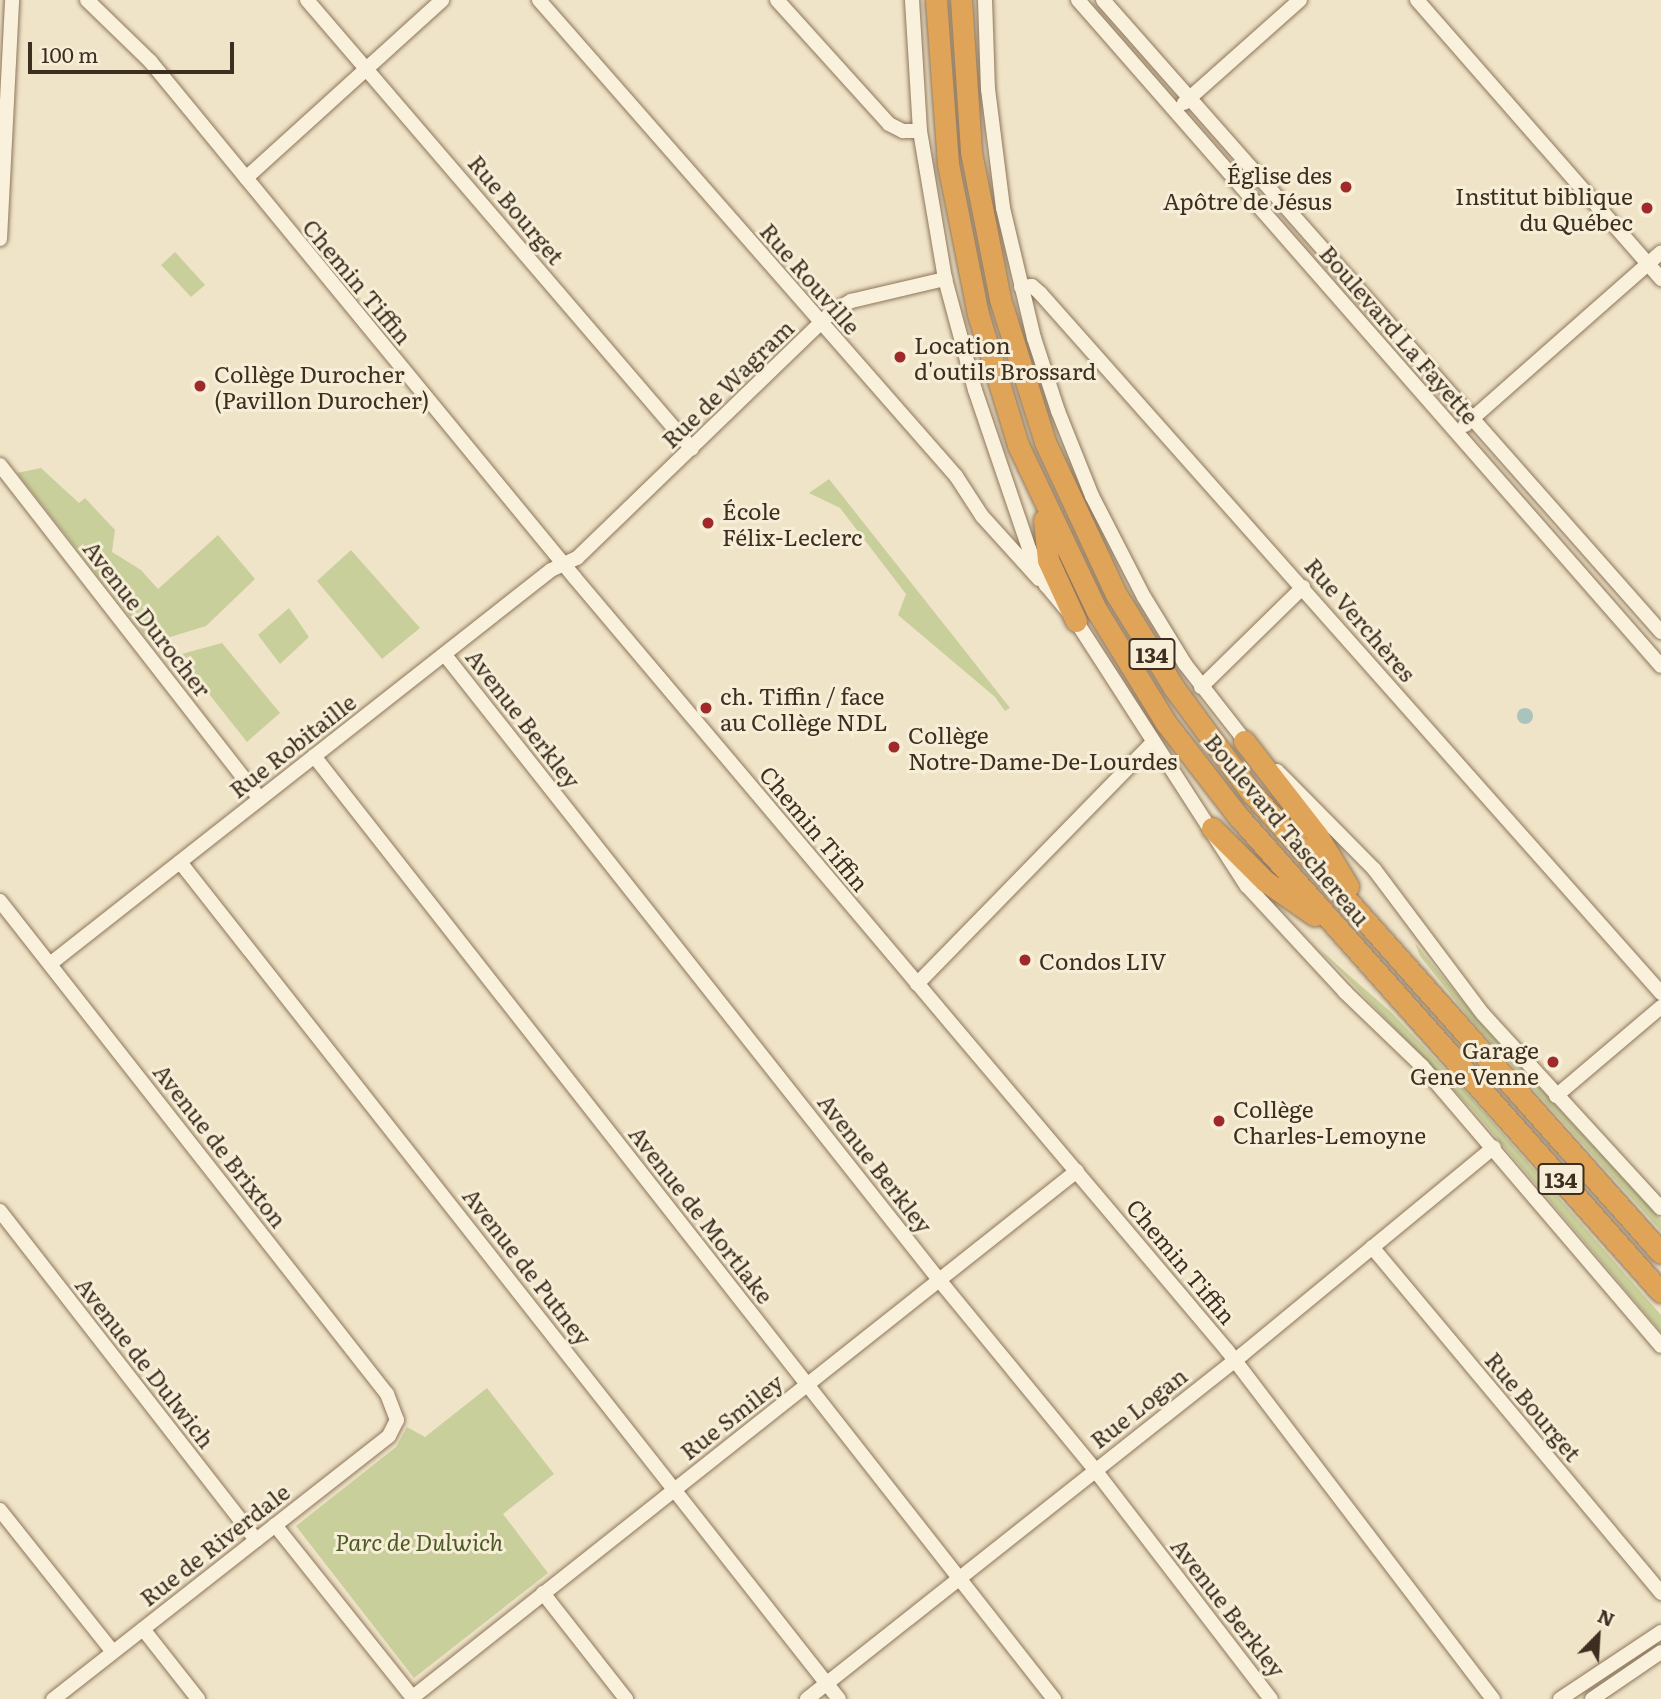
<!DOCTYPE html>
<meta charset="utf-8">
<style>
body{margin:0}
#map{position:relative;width:1661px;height:1699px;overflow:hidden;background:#f0e4c8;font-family:Literata,serif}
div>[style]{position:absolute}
.green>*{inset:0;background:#c9cf9b}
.water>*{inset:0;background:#a9c4bc}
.round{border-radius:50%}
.roads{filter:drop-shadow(0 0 2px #8d765c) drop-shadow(0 0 2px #8d765c)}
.minor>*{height:14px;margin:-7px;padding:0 7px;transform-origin:7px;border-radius:7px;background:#faf1dc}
.highway>*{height:21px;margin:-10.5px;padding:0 10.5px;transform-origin:10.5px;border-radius:10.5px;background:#e0a458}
.dots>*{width:19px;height:19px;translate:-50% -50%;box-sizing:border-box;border:4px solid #f7eed8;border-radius:50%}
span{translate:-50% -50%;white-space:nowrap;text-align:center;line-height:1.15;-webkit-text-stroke:6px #f7eed8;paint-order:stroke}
.shield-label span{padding:2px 5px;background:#f7eed8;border:2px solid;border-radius:5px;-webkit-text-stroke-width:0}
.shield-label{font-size:21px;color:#3d2e20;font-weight:700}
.poi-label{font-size:23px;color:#3d2e20}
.right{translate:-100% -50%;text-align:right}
.left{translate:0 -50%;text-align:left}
.street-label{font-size:23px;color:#3d2e20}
.park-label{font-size:23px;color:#4d5a26;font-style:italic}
.north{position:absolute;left:1563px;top:1601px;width:70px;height:70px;-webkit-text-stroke:5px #f7eed8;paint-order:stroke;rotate:24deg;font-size:19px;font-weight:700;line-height:28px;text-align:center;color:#3d2e20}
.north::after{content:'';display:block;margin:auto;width:24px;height:32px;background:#3d2e20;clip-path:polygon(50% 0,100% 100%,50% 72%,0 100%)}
.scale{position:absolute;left:28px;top:42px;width:206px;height:32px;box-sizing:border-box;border:4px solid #3d2e20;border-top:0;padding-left:9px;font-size:21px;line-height:24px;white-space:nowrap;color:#3d2e20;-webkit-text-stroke:5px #f7eed8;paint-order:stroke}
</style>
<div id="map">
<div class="green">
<i style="clip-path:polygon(175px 252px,205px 285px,191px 297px,161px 265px)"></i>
<i style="clip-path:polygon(41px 468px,79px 503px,85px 498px,115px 530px,112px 552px,141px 570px,158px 589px,218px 535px,255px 579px,206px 626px,151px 643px,17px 473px)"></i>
<i style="clip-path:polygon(829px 479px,962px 647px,1010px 708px,1005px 711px,995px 697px,898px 615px,906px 594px,840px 508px,809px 493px)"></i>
<i style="clip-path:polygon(351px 550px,420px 628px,382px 659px,317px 581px)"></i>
<i style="clip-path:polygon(289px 608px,309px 637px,280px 664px,258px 635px)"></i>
<i style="clip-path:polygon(222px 643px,280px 713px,247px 742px,178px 655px)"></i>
<i style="clip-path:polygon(1415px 943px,1483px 1026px,1661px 1220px,1661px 1231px,1469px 1018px,1420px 956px)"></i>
<i style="clip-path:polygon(1318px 948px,1392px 1013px,1460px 1085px,1661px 1315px,1661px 1332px,1473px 1110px)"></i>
<i style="clip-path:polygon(487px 1388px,554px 1474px,503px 1514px,548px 1573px,414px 1678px,296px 1526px,396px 1447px,407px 1427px,425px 1437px)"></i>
</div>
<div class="water">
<i class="round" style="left:1517px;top:708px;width:16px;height:16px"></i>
</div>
<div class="roads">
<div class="minor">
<i style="left:87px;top:0;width:88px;rotate:44.1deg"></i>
<i style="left:150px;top:61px;width:669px;rotate:50.58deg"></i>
<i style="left:575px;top:578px;width:1010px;rotate:49.82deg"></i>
<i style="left:1227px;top:1350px;width:439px;rotate:52.7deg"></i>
<i style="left:307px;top:0;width:591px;rotate:49.39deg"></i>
<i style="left:539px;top:0;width:633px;rotate:48.78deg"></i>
<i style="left:956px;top:476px;width:48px;rotate:57deg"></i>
<i style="left:982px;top:516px;width:85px;rotate:47.9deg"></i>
<i style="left:777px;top:0;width:167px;rotate:47.9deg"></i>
<i style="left:889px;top:124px;width:16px;rotate:27deg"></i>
<i style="left:903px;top:131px;width:17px"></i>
<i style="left:912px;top:0;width:131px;rotate:86.5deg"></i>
<i style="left:920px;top:131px;width:150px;rotate:80.4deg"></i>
<i style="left:945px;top:279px;width:115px;rotate:74.9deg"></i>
<i style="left:975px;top:390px;width:168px;rotate:71.2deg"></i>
<i style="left:1029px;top:549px;width:40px;rotate:65deg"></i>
<i style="left:1046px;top:585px;width:47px;rotate:50.2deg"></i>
<i style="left:1076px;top:621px;width:315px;rotate:57.2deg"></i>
<i style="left:1247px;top:886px;width:144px;rotate:47.2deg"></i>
<i style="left:1345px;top:992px;width:107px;rotate:43.9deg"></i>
<i style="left:1422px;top:1066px;width:368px;rotate:49.5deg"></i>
<i style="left:985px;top:0;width:89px;rotate:88.1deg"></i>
<i style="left:988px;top:89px;width:120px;rotate:82.8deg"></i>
<i style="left:1003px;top:208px;width:134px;rotate:76.6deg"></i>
<i style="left:1034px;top:338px;width:77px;rotate:71.8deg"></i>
<i style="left:1058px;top:411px;width:92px;rotate:68.2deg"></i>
<i style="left:1092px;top:496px;width:114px;rotate:62.8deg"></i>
<i style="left:1144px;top:597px;width:79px;rotate:58.5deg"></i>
<i style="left:1185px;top:664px;width:104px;rotate:52deg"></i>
<i style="left:1078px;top:0;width:885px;rotate:48.8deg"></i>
<i style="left:1103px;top:0;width:843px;rotate:48.56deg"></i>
<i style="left:1417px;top:0;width:371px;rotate:48.8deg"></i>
<i style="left:1184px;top:103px;width:155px;rotate:-41.6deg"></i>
<i style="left:246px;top:178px;width:265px;rotate:-42.2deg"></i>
<i style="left:0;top:239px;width:239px;rotate:-87.1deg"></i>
<i style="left:1021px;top:287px;width:11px;rotate:-5deg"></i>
<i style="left:1032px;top:286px;width:11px;rotate:41deg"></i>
<i style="left:1040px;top:293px;width:936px;rotate:48.42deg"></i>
<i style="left:1465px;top:425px;width:261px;rotate:-41.4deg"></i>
<i style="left:0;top:465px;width:423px;rotate:52.1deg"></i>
<i style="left:445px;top:655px;width:798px;rotate:51.67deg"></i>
<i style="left:940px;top:1281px;width:244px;rotate:50.6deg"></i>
<i style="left:1095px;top:1470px;width:289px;rotate:52.5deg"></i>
<i style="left:1201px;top:687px;width:143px;rotate:-44.4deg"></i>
<i style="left:314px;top:756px;width:1199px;rotate:51.88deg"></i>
<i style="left:1277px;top:771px;width:138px;rotate:45.3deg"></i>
<i style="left:1374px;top:869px;width:181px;rotate:53.1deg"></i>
<i style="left:1483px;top:1014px;width:263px;rotate:47.5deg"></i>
<i style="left:180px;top:862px;width:1065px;rotate:51.79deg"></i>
<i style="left:0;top:901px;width:627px;rotate:51.87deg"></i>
<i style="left:387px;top:1394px;width:28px;rotate:69deg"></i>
<i style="left:397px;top:1420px;width:18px;rotate:117deg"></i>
<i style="left:389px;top:1436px;width:427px;rotate:141.9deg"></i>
<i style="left:50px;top:964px;width:637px;rotate:-38.18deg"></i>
<i style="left:551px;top:570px;width:29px;rotate:-25deg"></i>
<i style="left:577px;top:558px;width:356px;rotate:-44deg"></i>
<i style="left:833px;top:311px;width:21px;rotate:-29deg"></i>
<i style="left:851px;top:301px;width:97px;rotate:-13.2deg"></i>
<i style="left:917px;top:984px;width:337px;rotate:-45.7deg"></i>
<i style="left:1556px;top:1096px;width:138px;rotate:-40.3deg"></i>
<i style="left:0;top:1211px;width:417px;rotate:52.1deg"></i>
<i style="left:1372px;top:1247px;width:451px;rotate:50.1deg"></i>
<i style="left:0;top:1510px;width:181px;rotate:51.5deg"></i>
<i style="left:275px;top:1525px;width:223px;rotate:51.4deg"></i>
<i style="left:543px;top:1593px;width:135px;rotate:51.9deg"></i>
<i style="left:143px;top:1629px;width:89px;rotate:51.8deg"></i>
<i style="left:413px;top:1697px;width:847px;rotate:-38.39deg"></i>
<i style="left:807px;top:1699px;width:556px;rotate:-38.35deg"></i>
<i style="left:1243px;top:1354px;width:325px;rotate:-39.5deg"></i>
<i style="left:1560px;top:1699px;width:121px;rotate:-33.6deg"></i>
<i style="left:1592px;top:1699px;width:83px;rotate:-34.3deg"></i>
</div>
<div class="highway">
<i style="left:936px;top:0;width:164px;rotate:85.8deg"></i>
<i style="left:948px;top:164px;width:153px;rotate:78.7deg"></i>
<i style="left:978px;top:314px;width:137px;rotate:73deg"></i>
<i style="left:1018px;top:445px;width:184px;rotate:64.6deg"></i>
<i style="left:1097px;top:611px;width:132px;rotate:58.4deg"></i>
<i style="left:1166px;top:723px;width:116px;rotate:52.3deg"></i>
<i style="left:1237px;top:815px;width:638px;rotate:48.37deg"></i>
<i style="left:961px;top:0;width:152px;rotate:86.2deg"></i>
<i style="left:971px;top:152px;width:150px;rotate:78.8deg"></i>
<i style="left:1000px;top:299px;width:150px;rotate:72.5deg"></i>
<i style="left:1045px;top:442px;width:168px;rotate:65deg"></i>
<i style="left:1116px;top:594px;width:110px;rotate:58.3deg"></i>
<i style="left:1174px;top:688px;width:128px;rotate:53.6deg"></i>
<i style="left:1250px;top:791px;width:618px;rotate:48.34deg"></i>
<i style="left:1044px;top:520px;width:40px;rotate:84.3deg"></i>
<i style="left:1048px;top:560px;width:67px;rotate:65.3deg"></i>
<i style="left:1244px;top:741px;width:119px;rotate:52.2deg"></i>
<i style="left:1317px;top:835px;width:60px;rotate:58.7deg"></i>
<i style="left:1212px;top:828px;width:75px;rotate:45deg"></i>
<i style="left:1265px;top:881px;width:60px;rotate:34.8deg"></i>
</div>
</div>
<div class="dots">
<i style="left:1346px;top:187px;background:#9e2a2b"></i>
<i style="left:1647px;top:208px;background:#9e2a2b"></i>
<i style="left:900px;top:357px;background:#9e2a2b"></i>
<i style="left:200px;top:386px;background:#9e2a2b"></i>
<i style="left:708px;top:523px;background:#9e2a2b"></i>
<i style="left:706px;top:708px;background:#9e2a2b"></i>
<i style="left:894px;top:747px;background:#9e2a2b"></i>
<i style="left:1025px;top:960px;background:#9e2a2b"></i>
<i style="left:1553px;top:1062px;background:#9e2a2b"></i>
<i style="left:1219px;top:1121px;background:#9e2a2b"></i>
</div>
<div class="shield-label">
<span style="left:1152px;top:654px">134</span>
<span style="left:1561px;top:1179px">134</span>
</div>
<div class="poi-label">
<span class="right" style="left:1332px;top:187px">Église des<br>Apôtre de Jésus</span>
<span class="right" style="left:1633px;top:208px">Institut biblique<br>du Québec</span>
<span class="left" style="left:914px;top:357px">Location<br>d'outils Brossard</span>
<span class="left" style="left:214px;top:386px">Collège Durocher<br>(Pavillon Durocher)</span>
<span class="left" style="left:722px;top:523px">École<br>Félix-Leclerc</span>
<span class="left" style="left:720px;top:708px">ch. Tiffin / face<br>au Collège NDL</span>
<span class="left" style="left:908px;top:747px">Collège<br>Notre-Dame-De-Lourdes</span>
<span class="left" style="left:1039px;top:960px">Condos LIV</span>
<span class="right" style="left:1539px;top:1062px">Garage<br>Gene Venne</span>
<span class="left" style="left:1233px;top:1121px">Collège<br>Charles-Lemoyne</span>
</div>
<div class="street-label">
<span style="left:517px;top:209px;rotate:50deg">Rue Bourget</span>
<span style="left:811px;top:278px;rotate:49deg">Rue Rouville</span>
<span style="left:358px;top:281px;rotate:50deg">Chemin Tiffin</span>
<span style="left:1400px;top:334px;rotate:49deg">Boulevard La Fayette</span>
<span style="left:727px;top:383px;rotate:-44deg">Rue de Wagram</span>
<span style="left:148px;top:618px;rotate:52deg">Avenue Durocher</span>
<span style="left:1361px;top:619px;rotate:49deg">Rue Verchères</span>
<span style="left:524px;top:718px;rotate:52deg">Avenue Berkley</span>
<span style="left:292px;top:745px;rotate:-38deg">Rue Robitaille</span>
<span style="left:815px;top:828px;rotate:50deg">Chemin Tiffin</span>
<span style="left:1288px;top:829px;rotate:50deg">Boulevard Taschereau</span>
<span style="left:221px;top:1145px;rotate:52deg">Avenue de Brixton</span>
<span style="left:876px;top:1163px;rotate:52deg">Avenue Berkley</span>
<span style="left:702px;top:1214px;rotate:52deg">Avenue de Mortlake</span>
<span style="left:1182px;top:1261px;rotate:50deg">Chemin Tiffin</span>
<span style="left:528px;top:1266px;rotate:52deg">Avenue de Putney</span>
<span style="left:146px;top:1362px;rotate:52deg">Avenue de Dulwich</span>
<span style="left:1534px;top:1406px;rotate:50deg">Rue Bourget</span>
<span style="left:1138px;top:1407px;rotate:-38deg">Rue Logan</span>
<span style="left:731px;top:1416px;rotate:-38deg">Rue Smiley</span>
<span style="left:214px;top:1544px;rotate:-38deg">Rue de Riverdale</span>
<span style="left:1229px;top:1607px;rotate:52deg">Avenue Berkley</span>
</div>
<div class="park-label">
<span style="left:419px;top:1541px">Parc de Dulwich</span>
</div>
<div class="north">N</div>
<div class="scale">100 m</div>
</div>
